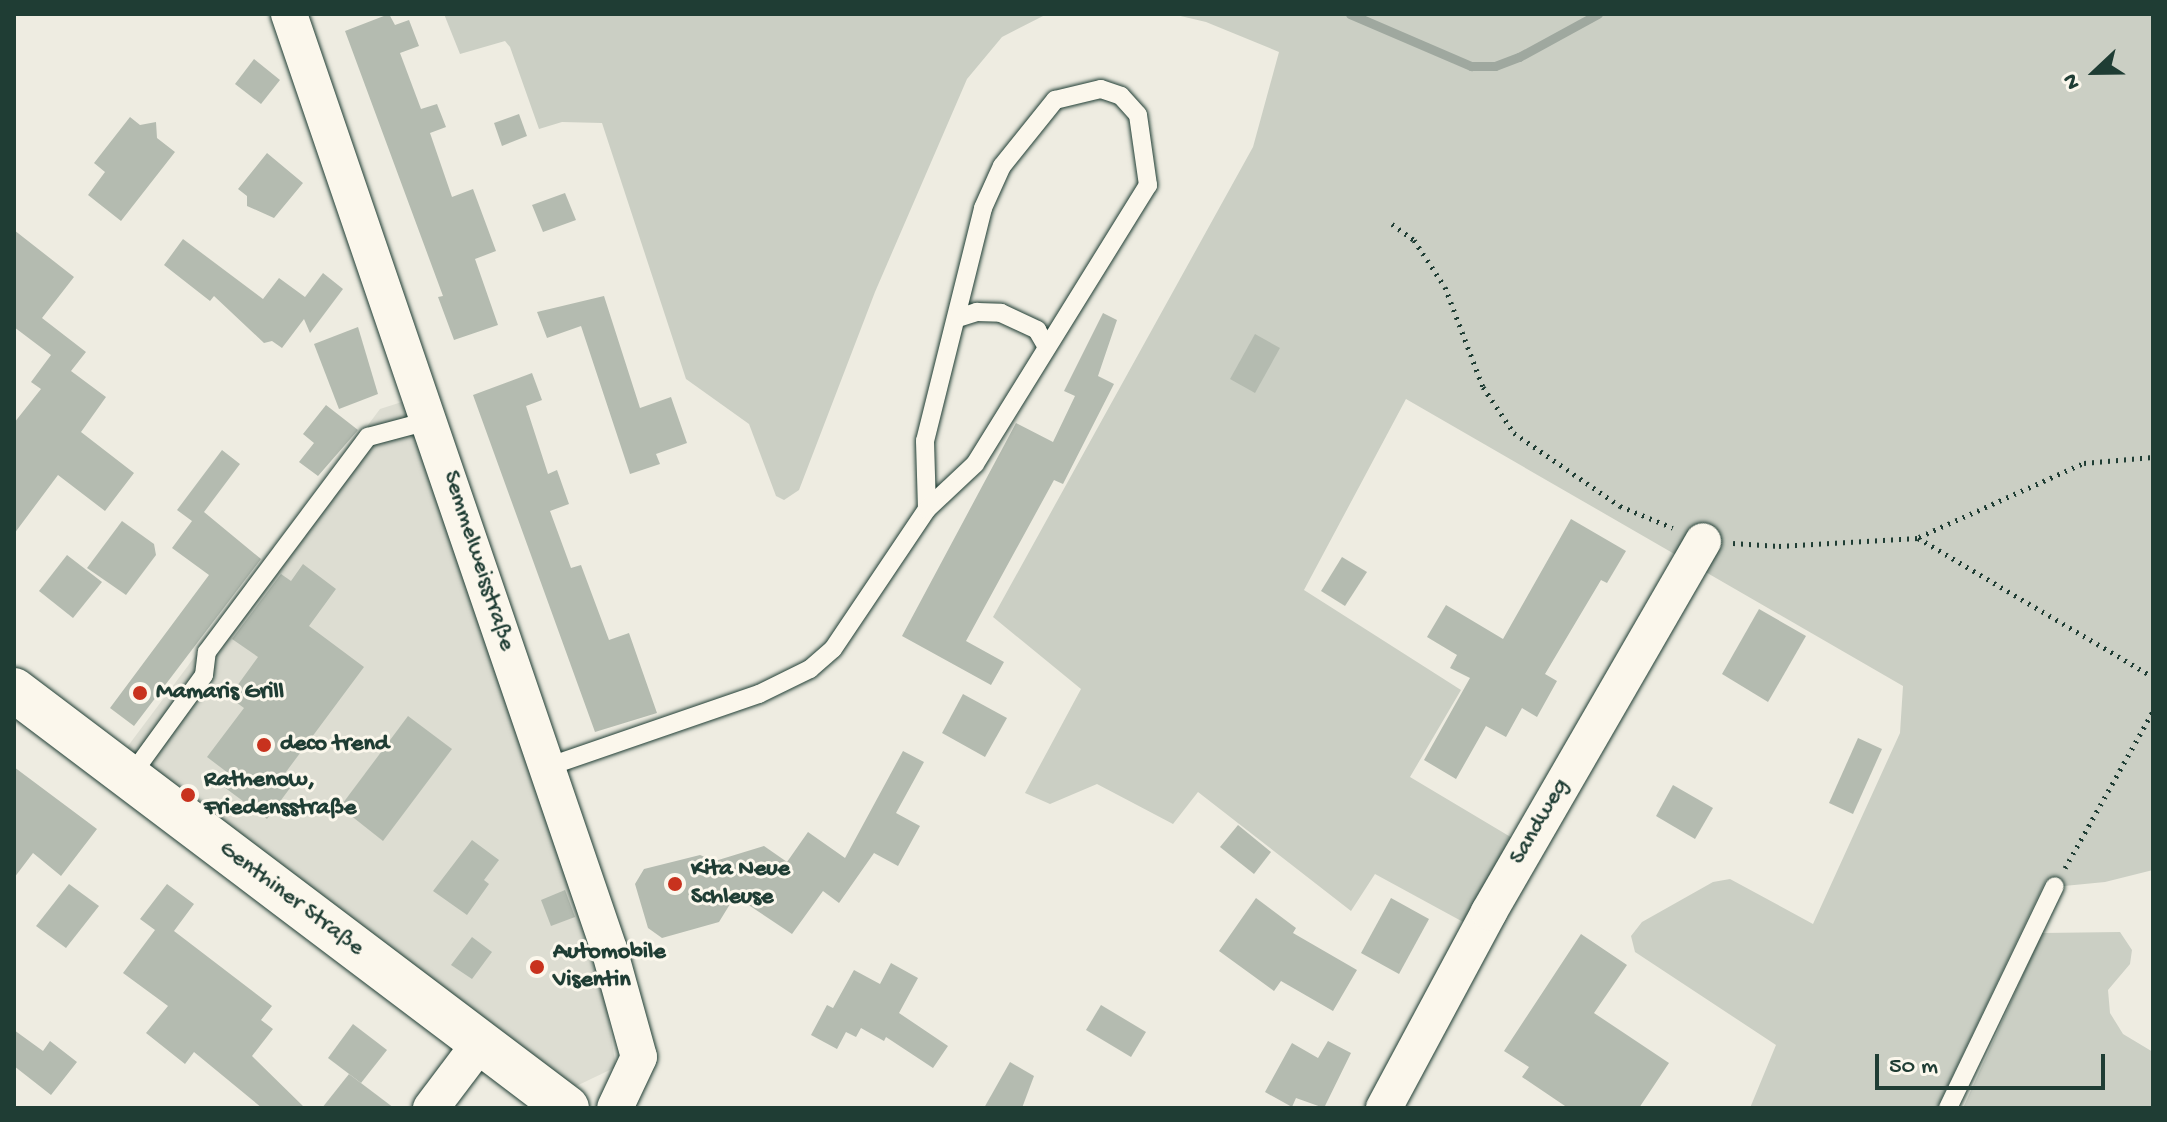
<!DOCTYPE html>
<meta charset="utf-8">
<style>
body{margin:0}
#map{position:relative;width:2167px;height:1122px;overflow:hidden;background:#eeece1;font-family:"Gochi Hand",sans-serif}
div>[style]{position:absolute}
.built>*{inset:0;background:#ddddd2}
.green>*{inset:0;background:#cbcfc4}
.stream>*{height:9px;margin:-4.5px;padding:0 4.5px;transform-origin:4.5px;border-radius:4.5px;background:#9fa89f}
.building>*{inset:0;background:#b4bbb0}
.path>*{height:5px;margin-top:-2.5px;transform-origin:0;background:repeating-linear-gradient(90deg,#1f3d34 0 2px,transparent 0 8px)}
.roads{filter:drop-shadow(0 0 2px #1f3d34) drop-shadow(0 0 2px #1f3d34)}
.service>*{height:18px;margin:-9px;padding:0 9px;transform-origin:9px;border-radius:9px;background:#fbf7ec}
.minor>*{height:36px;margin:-18px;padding:0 18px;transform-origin:18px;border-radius:18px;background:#fbf7ec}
.secondary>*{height:44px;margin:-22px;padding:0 22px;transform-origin:22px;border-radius:22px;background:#fbf7ec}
.dots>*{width:22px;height:22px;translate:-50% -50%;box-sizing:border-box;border:4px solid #fbf7ec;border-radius:50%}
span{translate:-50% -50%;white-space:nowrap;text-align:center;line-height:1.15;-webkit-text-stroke:6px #fbf7ec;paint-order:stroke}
.street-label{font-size:24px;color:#1f3d34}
.poi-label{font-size:24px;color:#1f3d34;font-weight:700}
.left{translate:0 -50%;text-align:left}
.frame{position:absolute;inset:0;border:16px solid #1f3d34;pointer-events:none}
.north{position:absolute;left:2055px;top:32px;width:80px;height:80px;-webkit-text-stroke:6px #fbf7ec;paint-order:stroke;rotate:248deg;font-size:22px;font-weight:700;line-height:32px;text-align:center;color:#1f3d34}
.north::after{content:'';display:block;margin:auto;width:28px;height:36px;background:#1f3d34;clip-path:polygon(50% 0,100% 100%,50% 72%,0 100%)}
.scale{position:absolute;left:1875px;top:1054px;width:230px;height:36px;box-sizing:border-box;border:4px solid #1f3d34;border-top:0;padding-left:10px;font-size:24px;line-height:28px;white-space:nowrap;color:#1f3d34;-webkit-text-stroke:6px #fbf7ec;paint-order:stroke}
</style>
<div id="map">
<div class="built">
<i style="clip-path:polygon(405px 401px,604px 991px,616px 1067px,568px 1090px,122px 754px,380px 409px)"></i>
</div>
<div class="green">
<i style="clip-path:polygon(444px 14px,1047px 14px,1002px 37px,967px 79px,875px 292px,799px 490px,784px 500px,776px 496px,749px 424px,686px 379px,602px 123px,562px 122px,539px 129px,510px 47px,505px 41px,460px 54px)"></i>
<i style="clip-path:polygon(1172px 14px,2153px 14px,2153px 870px,2105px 882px,2064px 886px,2046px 880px,1937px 1108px,1750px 1108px,1776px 1045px,1635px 952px,1631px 936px,1642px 922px,1713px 882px,1730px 879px,1813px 924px,1900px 733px,1903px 686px,1406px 399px,1304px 590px,1461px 690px,1410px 777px,1514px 839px,1465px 923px,1375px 874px,1351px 911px,1198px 792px,1173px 824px,1097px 784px,1050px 804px,1025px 793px,1081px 689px,993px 617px,1253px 147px,1279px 52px,1206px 22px)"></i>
<i style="clip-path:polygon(2120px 932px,2132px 950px,2130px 964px,2108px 990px,2110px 1013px,2123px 1034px,2153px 1052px,2153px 1108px,1963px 1108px,2042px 933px)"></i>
</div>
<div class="stream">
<i style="left:1350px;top:14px;width:132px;rotate:23.3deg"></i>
<i style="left:1471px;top:66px;width:24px"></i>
<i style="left:1495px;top:66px;width:26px;rotate:-21deg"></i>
<i style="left:1519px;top:57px;width:90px;rotate:-28.6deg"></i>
</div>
<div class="building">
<i style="clip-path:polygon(389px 14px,395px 25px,409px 20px,419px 46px,400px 53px,421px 109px,437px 104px,446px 127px,430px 133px,452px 197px,473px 189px,496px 251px,475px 259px,498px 325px,454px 340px,438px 297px,443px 296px,345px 31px)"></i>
<i style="clip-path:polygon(254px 59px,280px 80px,261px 104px,235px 84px)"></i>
<i style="clip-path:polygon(519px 114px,527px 136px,502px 146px,494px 123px)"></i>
<i style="clip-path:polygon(130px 117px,140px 125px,156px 122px,157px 138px,175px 152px,121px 221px,88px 195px,105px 172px,94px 163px)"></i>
<i style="clip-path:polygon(267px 153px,303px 183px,274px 218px,247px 206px,247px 196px,238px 189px)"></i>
<i style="clip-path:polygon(565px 193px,576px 220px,543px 232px,532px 205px)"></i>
<i style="clip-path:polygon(14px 230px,74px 277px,42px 318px,86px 352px,71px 371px,106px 397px,81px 432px,134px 473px,105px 511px,58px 475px,14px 534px,14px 423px,41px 389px,31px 382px,51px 355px,14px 327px)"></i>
<i style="clip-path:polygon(183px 239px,263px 299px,279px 278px,305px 297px,323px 273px,343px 289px,310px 333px,304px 319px,282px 348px,272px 341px,264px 343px,214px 296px,210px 301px,164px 265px)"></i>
<i style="clip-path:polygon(604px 296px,640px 408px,671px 397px,687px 443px,656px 454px,660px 464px,630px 474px,581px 326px,547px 338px,537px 312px)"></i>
<i style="clip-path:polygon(1103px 313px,1117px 320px,1098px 376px,1114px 384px,1063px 484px,1054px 480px,966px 641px,1004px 662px,991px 685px,902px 636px,1016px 423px,1053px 442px,1075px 396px,1064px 391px)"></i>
<i style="clip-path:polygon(358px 327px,378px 394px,339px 409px,314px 344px)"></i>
<i style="clip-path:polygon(1255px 334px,1280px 348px,1255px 393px,1230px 379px)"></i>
<i style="clip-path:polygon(532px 373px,542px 400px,526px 406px,548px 474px,557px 470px,569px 504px,550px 511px,571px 568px,581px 565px,609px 640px,629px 633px,657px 713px,595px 732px,473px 395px)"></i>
<i style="clip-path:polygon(326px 405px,358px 430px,318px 476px,299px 462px,314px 443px,303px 434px)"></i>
<i style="clip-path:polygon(222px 450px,240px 464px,204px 512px,261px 559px,134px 726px,110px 708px,209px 575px,172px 548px,192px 521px,177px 510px)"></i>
<i style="clip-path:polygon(1571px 519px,1626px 551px,1607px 583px,1601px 580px,1545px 674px,1557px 681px,1537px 717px,1522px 708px,1506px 737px,1486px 726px,1456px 779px,1424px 760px,1470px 678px,1450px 668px,1457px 655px,1427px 637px,1446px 605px,1503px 639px)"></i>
<i style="clip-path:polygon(122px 521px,154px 544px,156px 555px,126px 595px,87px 568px)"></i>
<i style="clip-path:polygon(67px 555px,102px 582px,73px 618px,39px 591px)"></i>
<i style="clip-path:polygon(1342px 557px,1367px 572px,1345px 606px,1321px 591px)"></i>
<i style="clip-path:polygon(303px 564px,336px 589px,309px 626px,364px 667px,283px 776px,293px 784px,267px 819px,224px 787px,232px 776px,207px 757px,244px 708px,229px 697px,258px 657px,232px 639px,281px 574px,291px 581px)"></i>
<i style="clip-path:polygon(1759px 609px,1806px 636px,1768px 702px,1722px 674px)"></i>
<i style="clip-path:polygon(963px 694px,1007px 718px,985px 757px,942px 733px)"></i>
<i style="clip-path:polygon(408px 716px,452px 749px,383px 841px,340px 807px)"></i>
<i style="clip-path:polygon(1858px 738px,1882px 749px,1853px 814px,1829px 803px)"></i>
<i style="clip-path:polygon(903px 751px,924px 762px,896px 813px,920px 826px,898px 866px,874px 853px,839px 903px,823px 891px,792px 934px,735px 896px,719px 922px,662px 938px,648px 928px,635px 884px,644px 869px,700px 855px,715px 861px,764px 846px,787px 862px,808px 832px,845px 858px)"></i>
<i style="clip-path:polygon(14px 767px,97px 829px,61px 876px,33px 853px,14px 878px)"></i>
<i style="clip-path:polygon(1673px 785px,1713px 808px,1695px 839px,1656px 816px)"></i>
<i style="clip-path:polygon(1238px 825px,1271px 852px,1254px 874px,1220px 847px)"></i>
<i style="clip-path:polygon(472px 840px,499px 860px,484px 880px,489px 884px,467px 915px,433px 891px)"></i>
<i style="clip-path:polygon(69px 884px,99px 906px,66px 948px,36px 926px)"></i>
<i style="clip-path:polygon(167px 884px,194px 904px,174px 931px,272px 1006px,261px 1020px,273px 1029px,252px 1056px,305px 1108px,262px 1108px,194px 1052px,185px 1064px,146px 1033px,168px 1006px,123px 973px,155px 930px,140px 919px)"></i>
<i style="clip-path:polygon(565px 890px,575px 917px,551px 926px,541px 900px)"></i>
<i style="clip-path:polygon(1256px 898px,1296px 928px,1293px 933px,1357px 970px,1333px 1011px,1281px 981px,1274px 991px,1219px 951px)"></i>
<i style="clip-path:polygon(1391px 898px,1429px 919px,1399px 974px,1361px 953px)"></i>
<i style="clip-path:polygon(1581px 934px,1627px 965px,1594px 1013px,1669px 1063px,1639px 1108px,1568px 1108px,1522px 1077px,1529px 1067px,1504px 1051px)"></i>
<i style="clip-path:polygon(472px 937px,492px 952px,472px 979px,451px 965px)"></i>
<i style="clip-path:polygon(891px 963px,918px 978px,899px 1013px,948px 1046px,933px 1068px,886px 1037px,884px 1041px,861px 1028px,856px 1037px,846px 1032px,837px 1049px,811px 1035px,827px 1005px,833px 1008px,854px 970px,880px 984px)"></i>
<i style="clip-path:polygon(1101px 1005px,1146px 1032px,1131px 1057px,1086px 1030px)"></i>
<i style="clip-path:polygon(353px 1024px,387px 1050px,361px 1083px,328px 1058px)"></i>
<i style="clip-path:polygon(14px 1030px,43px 1051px,50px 1041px,77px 1062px,51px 1095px,14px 1066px)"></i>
<i style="clip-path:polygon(1328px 1041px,1351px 1053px,1324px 1108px,1296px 1098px,1292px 1107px,1265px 1092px,1292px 1043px,1318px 1058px)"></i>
<i style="clip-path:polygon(1010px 1062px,1034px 1076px,1022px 1108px,984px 1108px)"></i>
<i style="clip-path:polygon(349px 1074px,394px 1108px,322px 1108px)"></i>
</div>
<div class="path">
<i style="left:1392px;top:224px;width:27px;rotate:36deg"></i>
<i style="left:1414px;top:240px;width:56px;rotate:56.6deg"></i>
<i style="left:1445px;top:287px;width:107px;rotate:69.2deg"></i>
<i style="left:1483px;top:387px;width:55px;rotate:56deg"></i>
<i style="left:1514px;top:433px;width:129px;rotate:34.6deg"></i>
<i style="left:1620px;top:506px;width:57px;rotate:22.5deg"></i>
<i style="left:1919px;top:537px;width:181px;rotate:-24.2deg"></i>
<i style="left:2084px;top:463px;width:69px;rotate:-5deg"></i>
<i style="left:1733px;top:543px;width:46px;rotate:3.7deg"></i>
<i style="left:1779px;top:546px;width:139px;rotate:-3.3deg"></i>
<i style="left:1918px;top:538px;width:273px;rotate:30.6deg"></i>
<i style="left:2065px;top:868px;width:180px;rotate:-60.7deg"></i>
</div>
<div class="roads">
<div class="service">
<i style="left:958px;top:318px;width:20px;rotate:-18deg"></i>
<i style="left:977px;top:312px;width:24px;rotate:2deg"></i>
<i style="left:1001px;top:313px;width:40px;rotate:25deg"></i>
<i style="left:1037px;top:330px;width:16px;rotate:60deg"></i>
<i style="left:547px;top:767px;width:224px;rotate:-19deg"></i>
<i style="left:759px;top:694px;width:57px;rotate:-26.1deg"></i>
<i style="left:810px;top:669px;width:30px;rotate:-41deg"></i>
<i style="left:833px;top:649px;width:169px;rotate:-56.1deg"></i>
<i style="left:927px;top:509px;width:68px;rotate:-91.7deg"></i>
<i style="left:925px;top:441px;width:240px;rotate:-76deg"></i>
<i style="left:983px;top:208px;width:46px;rotate:-65.7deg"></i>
<i style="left:1002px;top:166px;width:85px;rotate:-51.2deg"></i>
<i style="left:1055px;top:100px;width:47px;rotate:-13.4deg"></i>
<i style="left:1101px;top:89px;width:21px;rotate:19deg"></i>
<i style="left:1121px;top:96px;width:25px;rotate:48deg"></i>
<i style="left:1138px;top:115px;width:71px;rotate:81.9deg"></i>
<i style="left:1148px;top:185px;width:328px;rotate:121.8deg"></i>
<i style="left:975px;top:464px;width:66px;rotate:136.8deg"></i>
<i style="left:130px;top:777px;width:126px;rotate:-54deg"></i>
<i style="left:204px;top:675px;width:23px;rotate:-83deg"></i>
<i style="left:207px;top:652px;width:269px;rotate:-53.2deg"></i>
<i style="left:368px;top:437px;width:66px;rotate:-14.9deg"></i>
<i style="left:1948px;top:1108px;width:246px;rotate:-64.3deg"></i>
</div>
<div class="minor">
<i style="left:289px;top:14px;width:988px;rotate:71.11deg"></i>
<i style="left:609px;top:949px;width:112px;rotate:74.5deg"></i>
<i style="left:639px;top:1057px;width:56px;rotate:115.2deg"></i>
<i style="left:431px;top:1108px;width:81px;rotate:-53deg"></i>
<i style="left:1384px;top:1108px;width:222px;rotate:-61.8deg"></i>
<i style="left:1489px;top:912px;width:428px;rotate:-60deg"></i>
</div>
<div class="secondary">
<i style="left:14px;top:690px;width:693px;rotate:37.08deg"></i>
</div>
</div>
<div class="dots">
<i style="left:140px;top:693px;background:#c8321e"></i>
<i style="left:264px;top:745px;background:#c8321e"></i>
<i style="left:188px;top:795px;background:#c8321e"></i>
<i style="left:675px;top:884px;background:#c8321e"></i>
<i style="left:537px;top:967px;background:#c8321e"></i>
</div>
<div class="street-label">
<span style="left:478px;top:561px;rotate:72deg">Semmelweisstraße</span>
<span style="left:1540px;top:822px;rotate:-60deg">Sandweg</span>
<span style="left:291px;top:899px;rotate:37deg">Genthiner Straße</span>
</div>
<div class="poi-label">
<span class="left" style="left:156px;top:693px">Mamaris Grill</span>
<span class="left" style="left:280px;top:745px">deco trend</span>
<span class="left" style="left:204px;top:795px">Rathenow,<br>Friedensstraße</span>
<span class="left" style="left:691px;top:884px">Kita Neue<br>Schleuse</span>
<span class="left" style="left:553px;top:967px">Automobile<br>Visentin</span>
</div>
<div class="frame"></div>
<div class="north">N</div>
<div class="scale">50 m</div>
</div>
